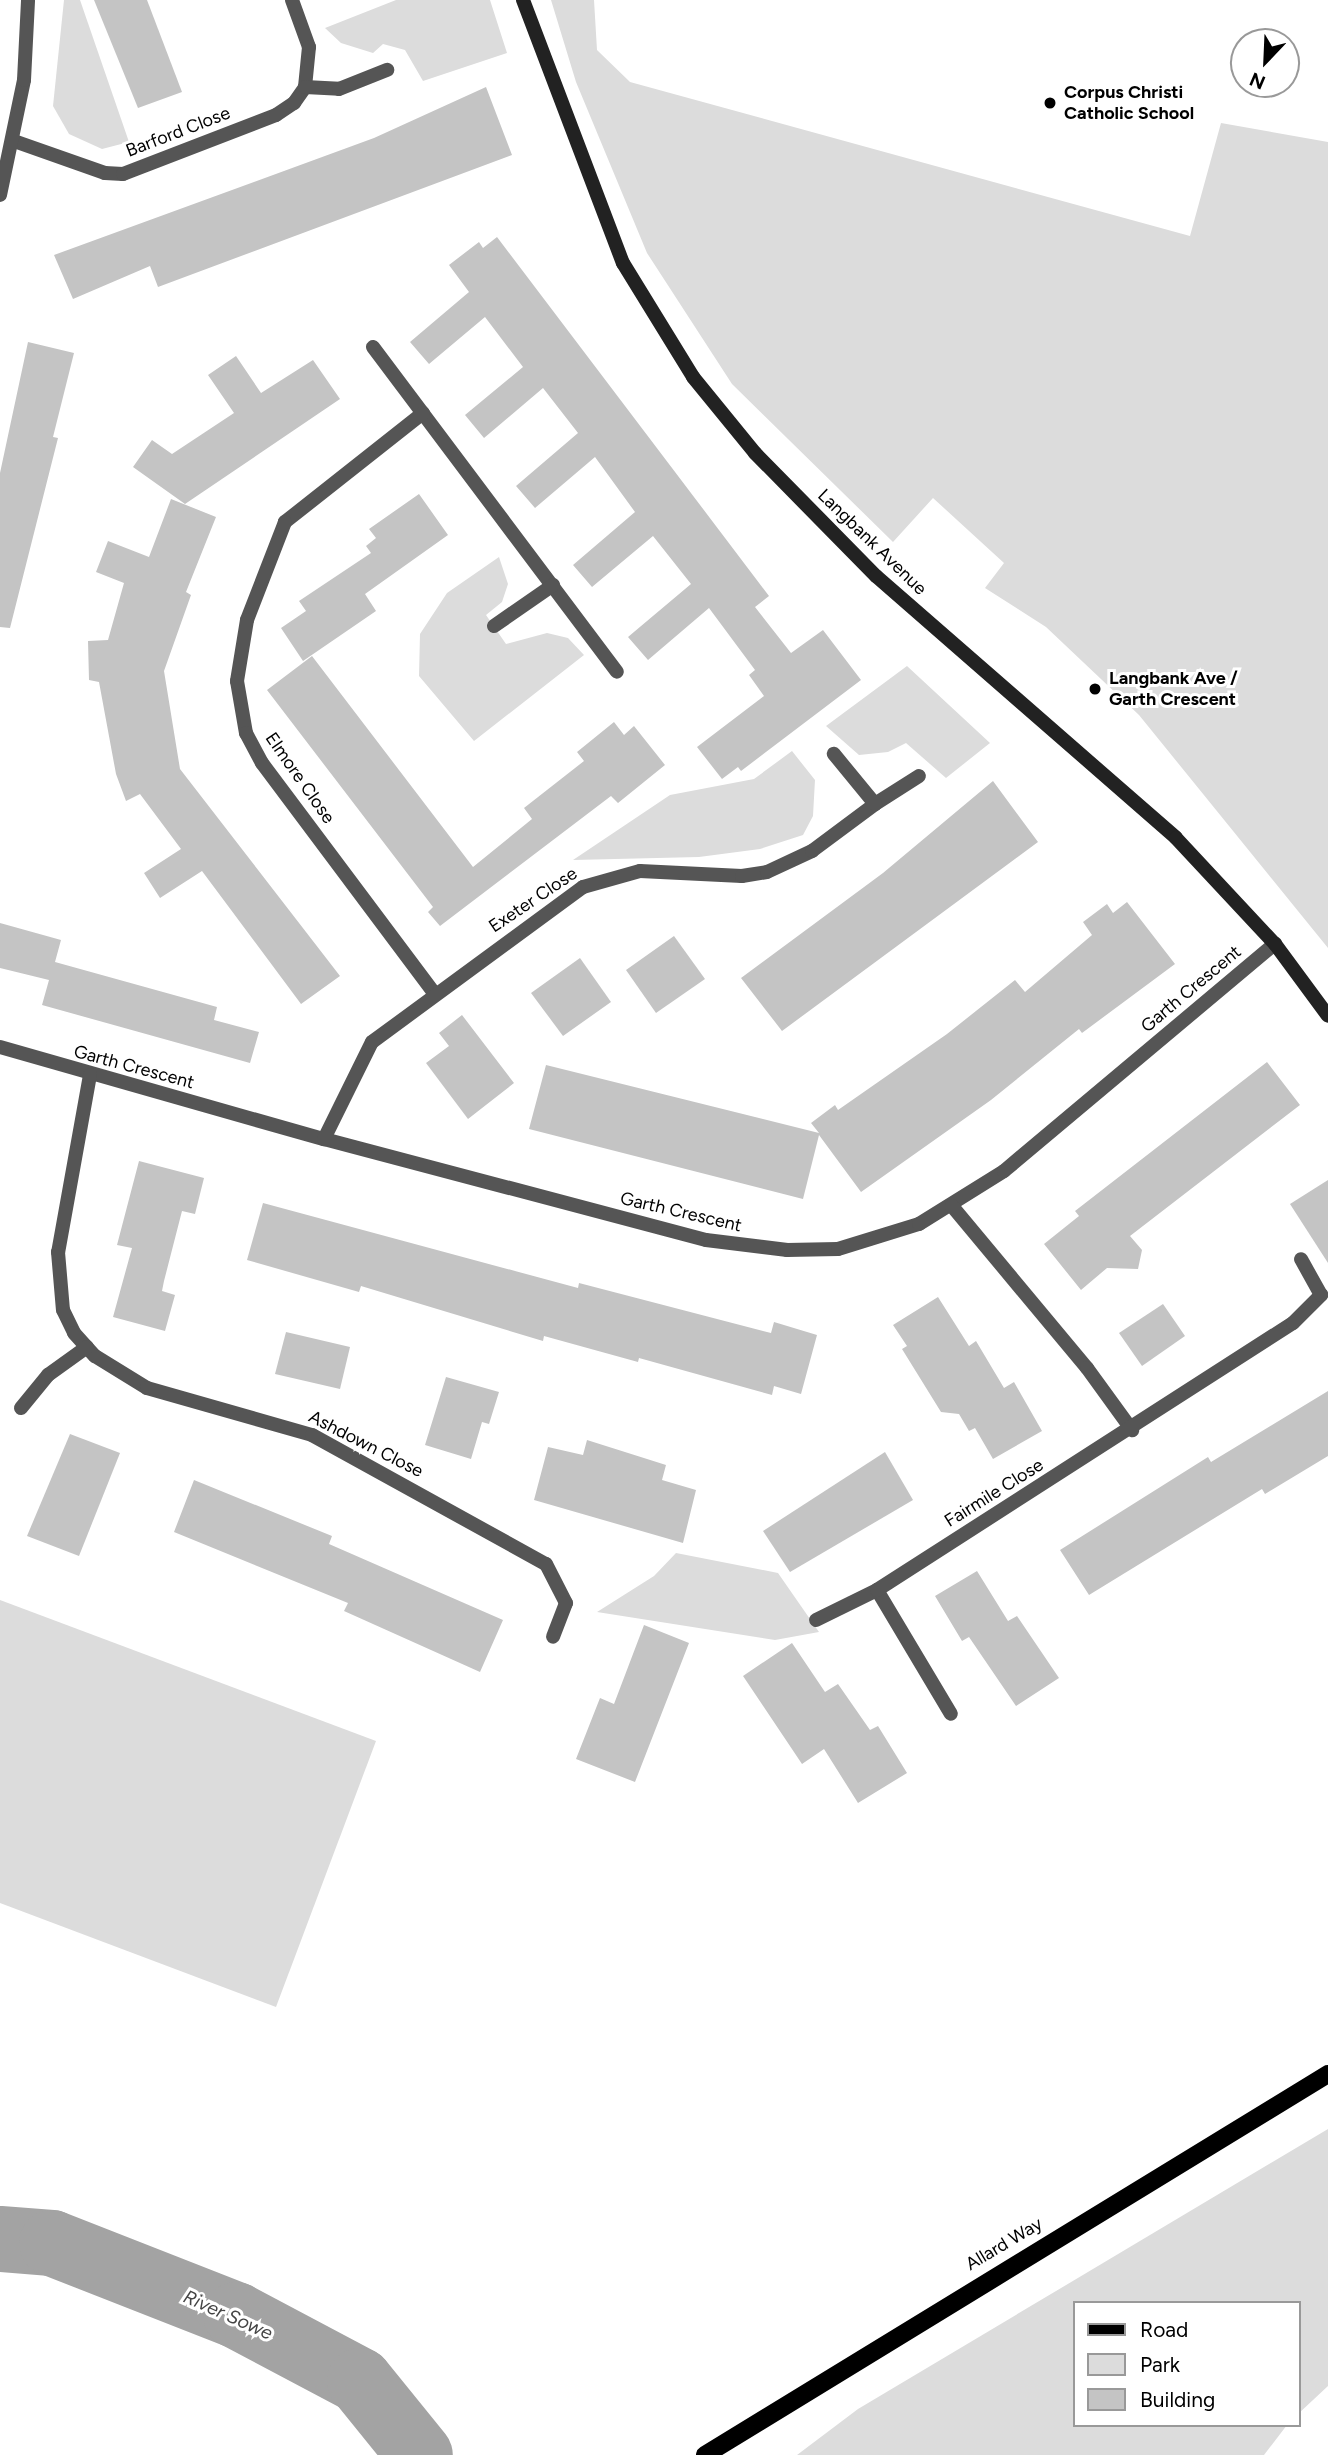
<!DOCTYPE html>
<style>
body{margin:0}
#map{position:relative;width:1328px;height:2455px;overflow:hidden;background:#fff;font-family:Figtree,sans-serif}
div>[style]{position:absolute}
.green>*{inset:0;background:#dcdcdc}
.river>*{height:66px;margin:-33px;padding:0 33px;transform-origin:33px;border-radius:33px;background:#a3a3a3}
.building>*{inset:0;background:#c4c4c4}
.street>*{height:14px;margin:-7px;padding:0 7px;transform-origin:7px;border-radius:7px;background:#555}
.secondary>*{height:14px;margin:-7px;padding:0 7px;transform-origin:7px;border-radius:7px;background:#222}
.primary>*{height:18px;margin:-9px;padding:0 9px;transform-origin:9px;border-radius:9px;background:#000}
.dots>*{width:19px;height:19px;translate:-50% -50%;box-sizing:border-box;border:4px solid #fff;border-radius:50%}
span{translate:-50% -50%;white-space:nowrap;text-align:center;line-height:1.15;-webkit-text-stroke:6px #fff;paint-order:stroke}
.poi-label{font-size:18px;color:#000;font-weight:700}
.left{translate:0 -50%;text-align:left}
.street-label{font-size:18px;color:#000}
.water-label{font-size:19px;color:#444;font-style:italic}
.legend{position:absolute;left:1073px;top:2301px;width:228px;height:126px;box-sizing:border-box;background:#fff;border:2px solid #999;margin:0;padding:9px 12px;list-style:none;font-size:21px;color:#000}
.legend li{display:flex;align-items:center;gap:14px;height:35px}
.legend b{width:35px;border:2px solid #999}
.north{position:absolute;left:1230px;top:28px;width:70px;height:70px;box-sizing:border-box;background:#fff;border:2px solid #999;border-radius:50%;rotate:203deg;font-size:19px;font-weight:700;line-height:28px;text-align:center;color:#000}
.north::after{content:'';display:block;margin:auto;width:24px;height:32px;background:#000;clip-path:polygon(50% 0,100% 100%,50% 72%,0 100%)}
</style>
<div id="map">
<div class="green">
<i style="clip-path:polygon(64px 0,80px 0,129px 142px,102px 149px,69px 134px,53px 106px)"></i>
<i style="clip-path:polygon(396px 0,490px 0,507px 53px,423px 81px,405px 50px,383px 44px,373px 53px,341px 43px,325px 28px)"></i>
<i style="clip-path:polygon(551px 0,594px 0,597px 50px,630px 82px,1190px 236px,1221px 123px,1328px 142px,1328px 948px,1139px 715px,1046px 627px,985px 588px,1004px 563px,933px 498px,893px 542px,732px 384px,647px 253px,576px 82px)"></i>
<i style="clip-path:polygon(499px 557px,508px 584px,502px 602px,486px 615px,506px 644px,547px 633px,568px 638px,584px 655px,474px 741px,419px 676px,420px 634px,447px 593px)"></i>
<i style="clip-path:polygon(907px 666px,990px 743px,946px 778px,906px 743px,888px 752px,859px 755px,826px 726px)"></i>
<i style="clip-path:polygon(792px 751px,815px 780px,813px 816px,803px 835px,760px 849px,699px 857px,573px 860px,670px 795px,754px 779px)"></i>
<i style="clip-path:polygon(676px 1553px,778px 1573px,819px 1632px,775px 1640px,597px 1612px,654px 1576px)"></i>
<i style="clip-path:polygon(0 1600px,376px 1741px,276px 2007px,0 1903px)"></i>
<i style="clip-path:polygon(1328px 2129px,1328px 2386px,1298px 2414px,1298px 2303px,1074px 2303px,1074px 2425px,1287px 2425px,1264px 2455px,797px 2455px,858px 2409px)"></i>
</div>
<div class="river">
<i style="left:0;top:2239px;width:52px;rotate:4.4deg"></i>
<i style="left:52px;top:2243px;width:198px;rotate:21.4deg"></i>
<i style="left:236px;top:2315px;width:140px;rotate:28deg"></i>
<i style="left:360px;top:2381px;width:95px;rotate:51deg"></i>
</div>
<div class="building">
<i style="clip-path:polygon(94px 0,147px 0,182px 92px,138px 108px)"></i>
<i style="clip-path:polygon(486px 87px,512px 155px,158px 287px,150px 266px,73px 299px,54px 255px,374px 138px)"></i>
<i style="clip-path:polygon(497px 237px,769px 596px,755px 607px,791px 653px,823px 630px,861px 680px,741px 771px,738px 767px,722px 779px,697px 747px,764px 696px,749px 675px,755px 670px,709px 608px,648px 660px,628px 637px,691px 584px,653px 536px,592px 587px,573px 565px,635px 512px,595px 457px,535px 508px,516px 486px,578px 433px,543px 388px,484px 438px,465px 415px,523px 367px,485px 317px,429px 364px,410px 342px,469px 292px,449px 265px,479px 242px,483px 248px)"></i>
<i style="clip-path:polygon(28px 342px,74px 353px,53px 437px,58px 438px,10px 628px,0 627px,0 473px)"></i>
<i style="clip-path:polygon(236px 356px,261px 393px,313px 360px,340px 399px,185px 504px,133px 467px,152px 440px,172px 454px,234px 413px,208px 375px)"></i>
<i style="clip-path:polygon(419px 494px,448px 535px,365px 594px,376px 611px,303px 661px,281px 628px,306px 611px,299px 601px,371px 553px,366px 546px,376px 538px,369px 529px)"></i>
<i style="clip-path:polygon(171px 499px,216px 517px,186px 592px,191px 595px,164px 671px,180px 769px,340px 976px,301px 1004px,202px 871px,160px 898px,144px 873px,181px 849px,140px 794px,126px 801px,116px 774px,99px 682px,89px 680px,88px 641px,108px 640px,124px 583px,96px 572px,108px 541px,149px 557px)"></i>
<i style="clip-path:polygon(312px 656px,473px 867px,532px 819px,524px 808px,584px 761px,577px 752px,614px 722px,624px 735px,634px 726px,665px 765px,618px 803px,611px 796px,440px 926px,428px 912px,433px 907px,267px 690px)"></i>
<i style="clip-path:polygon(993px 781px,1038px 842px,782px 1031px,741px 978px,883px 873px)"></i>
<i style="clip-path:polygon(1127px 902px,1175px 964px,1082px 1033px,1079px 1029px,991px 1100px,861px 1192px,819px 1135px,803px 1199px,529px 1129px,546px 1065px,819px 1133px,811px 1123px,835px 1105px,838px 1110px,947px 1034px,1015px 980px,1025px 992px,1092px 935px,1083px 922px,1107px 904px,1113px 913px)"></i>
<i style="clip-path:polygon(0 923px,61px 940px,55px 962px,217px 1007px,214px 1020px,259px 1032px,250px 1063px,42px 1005px,49px 980px,0 968px)"></i>
<i style="clip-path:polygon(674px 936px,705px 979px,656px 1013px,626px 970px)"></i>
<i style="clip-path:polygon(580px 958px,611px 1002px,563px 1036px,531px 993px)"></i>
<i style="clip-path:polygon(462px 1015px,514px 1083px,468px 1119px,426px 1063px,449px 1046px,439px 1033px)"></i>
<i style="clip-path:polygon(1267px 1062px,1300px 1105px,1130px 1236px,1142px 1250px,1138px 1269px,1107px 1268px,1081px 1290px,1044px 1244px,1079px 1216px,1075px 1211px)"></i>
<i style="clip-path:polygon(139px 1161px,204px 1178px,195px 1214px,182px 1211px,164px 1281px,162px 1291px,175px 1295px,165px 1331px,113px 1317px,132px 1248px,117px 1245px)"></i>
<i style="clip-path:polygon(1328px 1180px,1328px 1263px,1290px 1204px)"></i>
<i style="clip-path:polygon(263px 1203px,578px 1288px,579px 1283px,771px 1333px,774px 1322px,817px 1335px,801px 1394px,774px 1386px,772px 1395px,639px 1358px,638px 1362px,544px 1336px,543px 1341px,361px 1286px,359px 1292px,247px 1260px)"></i>
<i style="clip-path:polygon(938px 1297px,969px 1346px,976px 1341px,1004px 1388px,1014px 1382px,1042px 1431px,993px 1459px,975px 1428px,969px 1431px,959px 1414px,941px 1412px,902px 1349px,907px 1346px,893px 1325px)"></i>
<i style="clip-path:polygon(1163px 1304px,1185px 1336px,1142px 1366px,1119px 1333px)"></i>
<i style="clip-path:polygon(286px 1332px,350px 1347px,340px 1389px,275px 1374px)"></i>
<i style="clip-path:polygon(446px 1377px,499px 1392px,489px 1424px,482px 1422px,471px 1459px,425px 1445px)"></i>
<i style="clip-path:polygon(1328px 1391px,1328px 1456px,1265px 1494px,1262px 1489px,1089px 1595px,1060px 1550px,1208px 1457px,1211px 1462px)"></i>
<i style="clip-path:polygon(70px 1434px,120px 1453px,79px 1556px,27px 1536px)"></i>
<i style="clip-path:polygon(587px 1440px,666px 1465px,662px 1480px,696px 1490px,683px 1543px,534px 1500px,548px 1447px,583px 1455px)"></i>
<i style="clip-path:polygon(885px 1452px,913px 1500px,790px 1572px,763px 1531px)"></i>
<i style="clip-path:polygon(194px 1480px,332px 1536px,329px 1544px,503px 1620px,480px 1672px,344px 1611px,348px 1603px,174px 1532px)"></i>
<i style="clip-path:polygon(977px 1571px,1008px 1621px,1017px 1616px,1059px 1678px,1016px 1706px,969px 1637px,962px 1641px,935px 1596px)"></i>
<i style="clip-path:polygon(644px 1625px,689px 1643px,635px 1782px,576px 1759px,600px 1698px,614px 1704px)"></i>
<i style="clip-path:polygon(792px 1643px,825px 1692px,838px 1684px,870px 1730px,878px 1726px,907px 1773px,858px 1803px,824px 1749px,802px 1764px,743px 1676px)"></i>
</div>
<div class="street">
<i style="left:292px;top:0;width:50px;rotate:70.1deg"></i>
<i style="left:309px;top:47px;width:40px;rotate:95.7deg"></i>
<i style="left:14px;top:141px;width:96px;rotate:19.4deg"></i>
<i style="left:105px;top:173px;width:18px;rotate:3deg"></i>
<i style="left:123px;top:174px;width:164px;rotate:-21.1deg"></i>
<i style="left:276px;top:115px;width:22px;rotate:-34deg"></i>
<i style="left:294px;top:103px;width:19px;rotate:-55deg"></i>
<i style="left:305px;top:87px;width:34px;rotate:3deg"></i>
<i style="left:339px;top:89px;width:52px;rotate:-21.6deg"></i>
<i style="left:0;top:195px;width:117px;rotate:-78.2deg"></i>
<i style="left:24px;top:80px;width:80px;rotate:-87.1deg"></i>
<i style="left:373px;top:347px;width:406px;rotate:53.1deg"></i>
<i style="left:423px;top:413px;width:176px;rotate:141.7deg"></i>
<i style="left:285px;top:522px;width:105px;rotate:111.2deg"></i>
<i style="left:247px;top:620px;width:62px;rotate:99.3deg"></i>
<i style="left:237px;top:681px;width:53px;rotate:80.2deg"></i>
<i style="left:246px;top:733px;width:34px;rotate:62deg"></i>
<i style="left:262px;top:763px;width:287px;rotate:53.2deg"></i>
<i style="left:494px;top:626px;width:72px;rotate:-34.8deg"></i>
<i style="left:875px;top:804px;width:52px;rotate:-32.5deg"></i>
<i style="left:0;top:1047px;width:337px;rotate:15.9deg"></i>
<i style="left:324px;top:1139px;width:395px;rotate:14.8deg"></i>
<i style="left:706px;top:1240px;width:82px;rotate:7deg"></i>
<i style="left:787px;top:1250px;width:51px;rotate:-1.1deg"></i>
<i style="left:838px;top:1249px;width:85px;rotate:-17.2deg"></i>
<i style="left:919px;top:1224px;width:100px;rotate:-31.9deg"></i>
<i style="left:1004px;top:1171px;width:354px;rotate:-40deg"></i>
<i style="left:90px;top:1075px;width:180px;rotate:100.2deg"></i>
<i style="left:58px;top:1252px;width:58px;rotate:85.1deg"></i>
<i style="left:63px;top:1310px;width:25px;rotate:64deg"></i>
<i style="left:74px;top:1333px;width:31px;rotate:48deg"></i>
<i style="left:95px;top:1356px;width:61px;rotate:31.6deg"></i>
<i style="left:147px;top:1388px;width:172px;rotate:15.9deg"></i>
<i style="left:312px;top:1435px;width:267px;rotate:28.9deg"></i>
<i style="left:546px;top:1564px;width:44px;rotate:62.9deg"></i>
<i style="left:566px;top:1603px;width:36px;rotate:111deg"></i>
<i style="left:324px;top:1139px;width:108px;rotate:-63.7deg"></i>
<i style="left:372px;top:1042px;width:262px;rotate:-36.3deg"></i>
<i style="left:583px;top:887px;width:59px;rotate:-15.7deg"></i>
<i style="left:640px;top:871px;width:102px;rotate:2.8deg"></i>
<i style="left:742px;top:876px;width:25px;rotate:-9deg"></i>
<i style="left:767px;top:872px;width:50px;rotate:-25deg"></i>
<i style="left:812px;top:851px;width:79px;rotate:-36.7deg"></i>
<i style="left:875px;top:804px;width:65px;rotate:-129.4deg"></i>
<i style="left:952px;top:1206px;width:211px;rotate:50.2deg"></i>
<i style="left:1087px;top:1368px;width:77px;rotate:54deg"></i>
<i style="left:21px;top:1408px;width:43px;rotate:-50.7deg"></i>
<i style="left:48px;top:1375px;width:48px;rotate:-35.7deg"></i>
<i style="left:877px;top:1590px;width:144px;rotate:59.2deg"></i>
<i style="left:816px;top:1620px;width:68px;rotate:-26.2deg"></i>
<i style="left:877px;top:1590px;width:494px;rotate:-32.7deg"></i>
<i style="left:1293px;top:1323px;width:40px;rotate:-45deg"></i>
<i style="left:1321px;top:1295px;width:41px;rotate:-119.1deg"></i>
</div>
<div class="secondary">
<i style="left:523px;top:0;width:281px;rotate:69.2deg"></i>
<i style="left:623px;top:263px;width:134px;rotate:58.4deg"></i>
<i style="left:693px;top:377px;width:98px;rotate:50.8deg"></i>
<i style="left:755px;top:453px;width:173px;rotate:45.5deg"></i>
<i style="left:876px;top:576px;width:398px;rotate:41.1deg"></i>
<i style="left:1176px;top:838px;width:145px;rotate:47deg"></i>
<i style="left:1275px;top:944px;width:89px;rotate:53.6deg"></i>
</div>
<div class="primary">
<i style="left:705px;top:2455px;width:730px;rotate:-31.45deg"></i>
</div>
<div class="dots">
<i style="left:1050px;top:103px;background:#000"></i>
<i style="left:1095px;top:689px;background:#000"></i>
</div>
<div class="poi-label">
<span class="left" style="left:1064px;top:103px">Corpus Christi<br>Catholic School</span>
<span class="left" style="left:1109px;top:689px">Langbank Ave /<br>Garth Crescent</span>
</div>
<div class="street-label">
<span style="left:178px;top:132px;rotate:-21deg">Barford Close</span>
<span style="left:872px;top:542px;rotate:44deg">Langbank Avenue</span>
<span style="left:300px;top:778px;rotate:55deg">Elmore Close</span>
<span style="left:533px;top:900px;rotate:-34deg">Exeter Close</span>
<span style="left:1191px;top:989px;rotate:-40deg">Garth Crescent</span>
<span style="left:134px;top:1067px;rotate:15deg">Garth Crescent</span>
<span style="left:681px;top:1212px;rotate:13deg">Garth Crescent</span>
<span style="left:366px;top:1444px;rotate:27deg">Ashdown Close</span>
<span style="left:994px;top:1493px;rotate:-32deg">Fairmile Close</span>
<span style="left:1004px;top:2244px;rotate:-31deg">Allard Way</span>
</div>
<div class="water-label">
<span style="left:228px;top:2315px;rotate:24deg">River Sowe</span>
</div>
<ul class="legend">
<li><b style="height:9px;background:#000"></b>Road</li>
<li><b style="height:19px;background:#dcdcdc"></b>Park</li>
<li><b style="height:19px;background:#c4c4c4"></b>Building</li>
</ul>
<div class="north">N</div>
</div>
